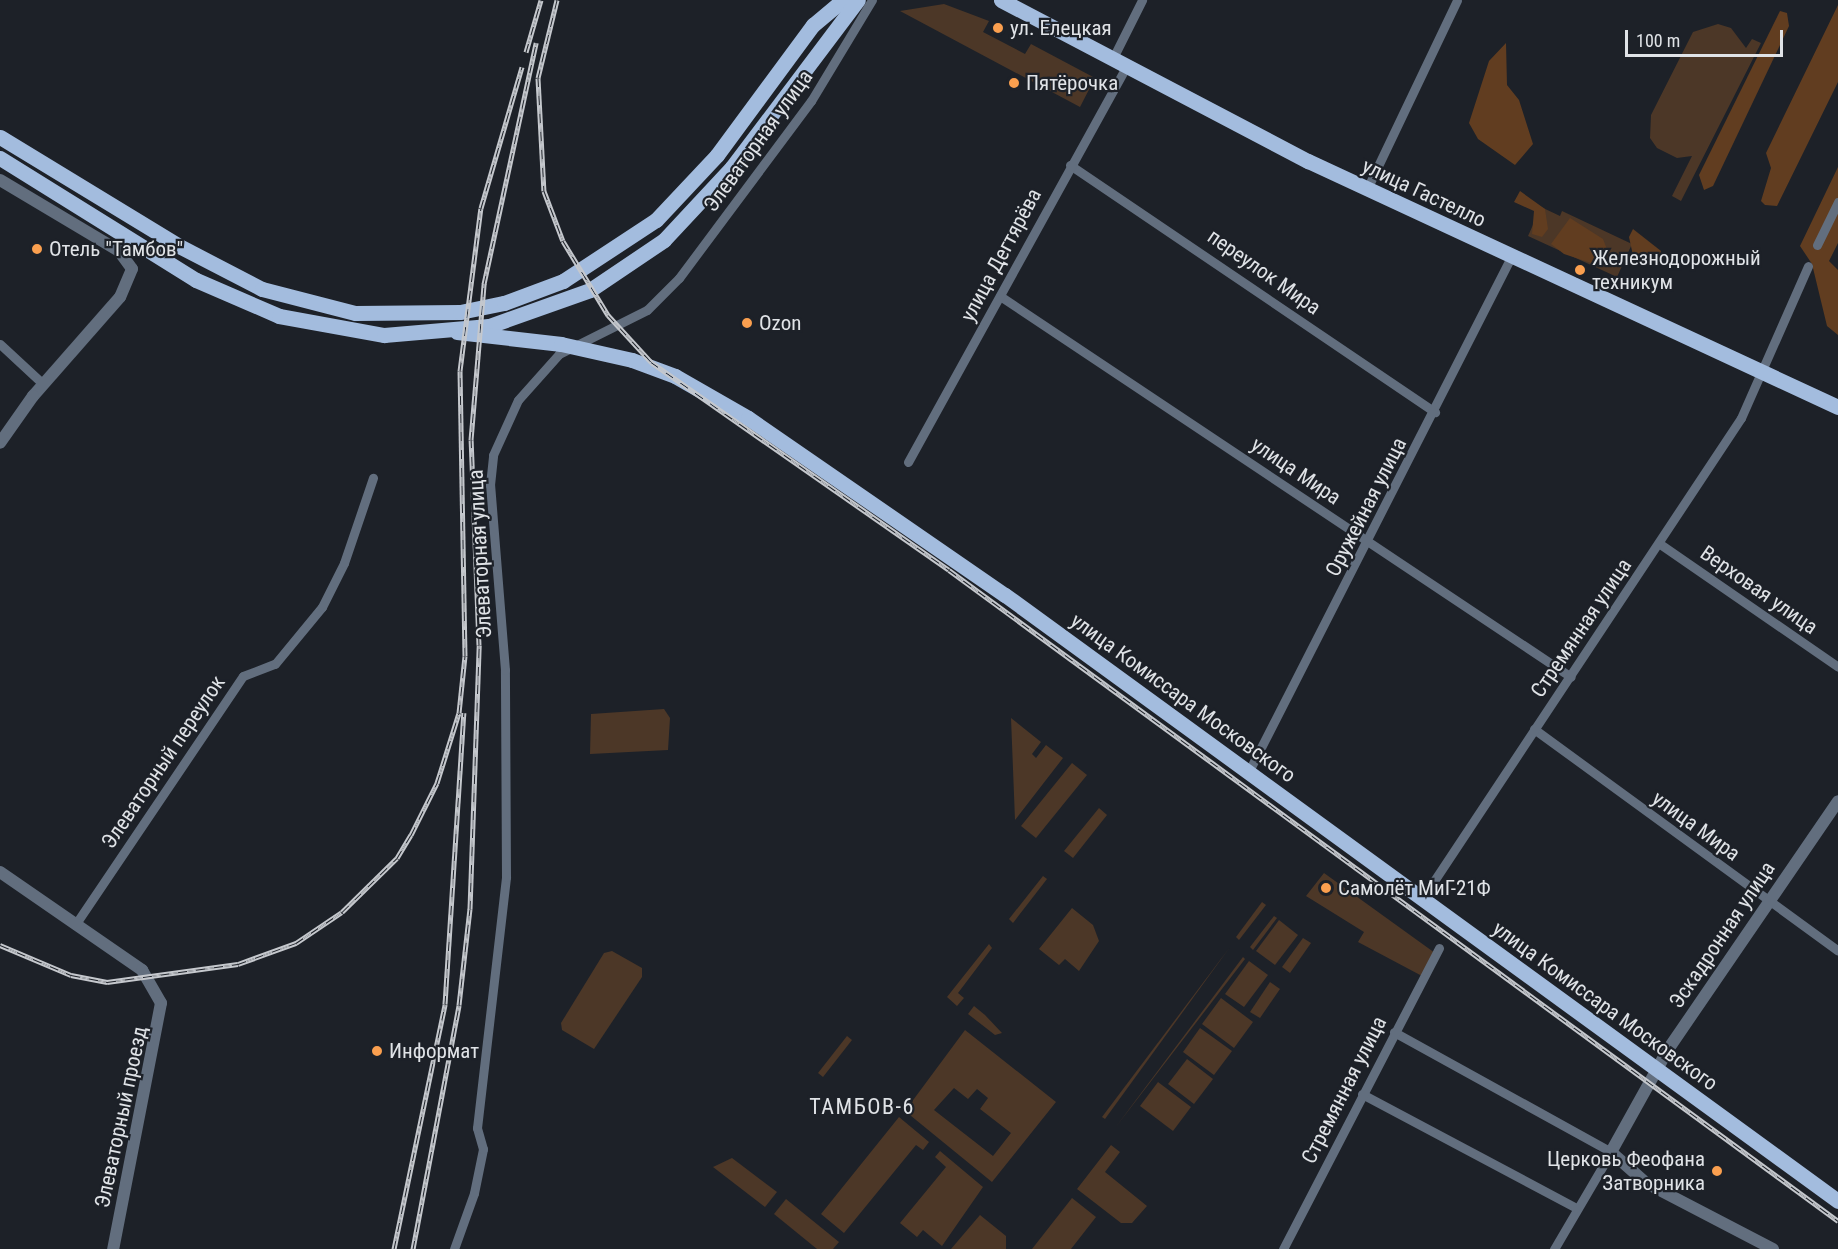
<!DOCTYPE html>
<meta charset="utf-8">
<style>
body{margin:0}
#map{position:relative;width:1838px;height:1249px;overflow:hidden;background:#1d2128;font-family:"Roboto Condensed",sans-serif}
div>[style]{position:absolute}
.green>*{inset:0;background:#4c3727}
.forest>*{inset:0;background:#613d20}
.minor>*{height:9px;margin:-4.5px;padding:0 4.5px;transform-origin:4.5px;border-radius:4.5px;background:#626e7e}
.tertiary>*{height:12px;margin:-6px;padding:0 6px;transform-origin:6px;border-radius:6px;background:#626e7e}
.primary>*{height:15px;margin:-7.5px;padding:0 7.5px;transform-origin:7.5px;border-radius:7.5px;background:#a3bcde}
.rail>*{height:5px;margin-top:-2.5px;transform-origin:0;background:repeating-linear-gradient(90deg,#1d2128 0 9px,#c5c8cd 0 18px);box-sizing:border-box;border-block:2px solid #c5c8cd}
.dots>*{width:16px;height:16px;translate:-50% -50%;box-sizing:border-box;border:3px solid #1d2128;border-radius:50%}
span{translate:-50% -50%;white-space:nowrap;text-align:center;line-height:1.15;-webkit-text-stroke:4.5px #1d2128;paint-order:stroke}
.poi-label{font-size:21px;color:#e0e3e7}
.left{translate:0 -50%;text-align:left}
.right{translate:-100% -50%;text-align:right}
.street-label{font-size:21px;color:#e0e3e7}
.neighbourhood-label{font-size:22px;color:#e0e3e7;letter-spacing:1.5px}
.scale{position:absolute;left:1625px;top:30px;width:158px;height:27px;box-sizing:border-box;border:3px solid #e0e3e7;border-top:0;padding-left:8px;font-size:18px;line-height:21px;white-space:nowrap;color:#e0e3e7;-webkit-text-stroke:4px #1d2128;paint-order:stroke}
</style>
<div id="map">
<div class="green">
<i style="clip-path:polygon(944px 4px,989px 21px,983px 32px,1025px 54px,1031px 44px,1095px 78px,1080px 107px,900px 11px)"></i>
<i style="clip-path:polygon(1718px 24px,1731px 28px,1746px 48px,1752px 39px,1761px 43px,1681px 201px,1672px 196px,1692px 156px,1677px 158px,1657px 148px,1650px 138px,1651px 115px,1693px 32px)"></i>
<i style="clip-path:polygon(1541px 207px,1560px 216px,1562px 211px,1632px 244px,1617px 277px,1528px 236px)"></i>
<i style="clip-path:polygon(664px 709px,670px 718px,668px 750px,590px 754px,591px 714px)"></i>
<i style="clip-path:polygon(1011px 718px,1041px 742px,1032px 754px,1036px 758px,1046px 745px,1063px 758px,1015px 820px)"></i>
<i style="clip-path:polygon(1072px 763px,1087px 775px,1036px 838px,1021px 826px)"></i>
<i style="clip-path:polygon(1099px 808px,1107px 815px,1073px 858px,1064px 851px)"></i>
<i style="clip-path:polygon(1324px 873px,1435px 953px,1422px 976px,1358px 942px,1364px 932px,1306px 896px)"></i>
<i style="clip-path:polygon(1043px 876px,1047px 879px,1013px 923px,1009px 919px)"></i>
<i style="clip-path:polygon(1262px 902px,1266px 905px,1239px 940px,1236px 937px)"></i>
<i style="clip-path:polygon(1072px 908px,1093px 925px,1099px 941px,1079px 971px,1065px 959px,1059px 965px,1039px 949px)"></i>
<i style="clip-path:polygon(1274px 916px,1277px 918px,1253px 950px,1250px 947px)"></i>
<i style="clip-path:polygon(1279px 920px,1298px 935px,1275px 965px,1256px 951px)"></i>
<i style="clip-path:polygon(1303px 938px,1311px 943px,1290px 973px,1282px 967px)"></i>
<i style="clip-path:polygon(989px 944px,992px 948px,958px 993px,964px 998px,957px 1006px,947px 997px)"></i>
<i style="clip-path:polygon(1230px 947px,1105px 1119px,1102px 1117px)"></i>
<i style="clip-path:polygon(612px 951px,642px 968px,642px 977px,594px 1049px,562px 1030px,561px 1023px,604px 953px)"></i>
<i style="clip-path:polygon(1243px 957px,1245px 959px,1115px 1128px)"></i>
<i style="clip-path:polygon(1249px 961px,1268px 975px,1244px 1007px,1225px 994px)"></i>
<i style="clip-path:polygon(1270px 982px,1280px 989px,1260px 1018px,1250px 1012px)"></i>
<i style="clip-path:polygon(1221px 998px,1253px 1022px,1234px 1048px,1202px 1024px)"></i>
<i style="clip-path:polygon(974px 1006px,985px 1015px,1002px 1033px,995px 1035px,968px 1014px)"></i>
<i style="clip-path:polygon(1200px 1028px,1232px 1051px,1214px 1075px,1183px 1052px)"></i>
<i style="clip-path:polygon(evenodd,965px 1030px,1056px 1102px,992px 1182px,905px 1111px,965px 1030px,954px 1088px,968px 1099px,977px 1089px,988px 1098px,980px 1109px,1011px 1133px,993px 1156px,934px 1110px,954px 1088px)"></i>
<i style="clip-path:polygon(847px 1036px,852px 1040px,823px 1077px,818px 1073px)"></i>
<i style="clip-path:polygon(1187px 1059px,1213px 1079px,1194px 1104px,1168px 1084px)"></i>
<i style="clip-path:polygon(1158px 1082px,1191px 1107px,1173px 1131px,1140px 1106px)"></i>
<i style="clip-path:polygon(899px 1117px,929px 1142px,923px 1150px,916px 1145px,844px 1233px,821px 1214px)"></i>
<i style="clip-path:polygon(1111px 1145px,1120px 1152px,1105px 1172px,1147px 1206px,1132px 1223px,1121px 1223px,1077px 1189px)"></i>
<i style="clip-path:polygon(940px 1151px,983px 1187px,942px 1246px,923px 1230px,917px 1237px,900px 1223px,946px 1167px,935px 1157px)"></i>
<i style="clip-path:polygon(732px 1158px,777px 1192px,765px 1207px,713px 1167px)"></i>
<i style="clip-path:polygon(1072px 1198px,1096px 1217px,1071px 1249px,1032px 1249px)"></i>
<i style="clip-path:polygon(786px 1199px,839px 1242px,833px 1249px,817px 1249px,774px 1214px)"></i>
<i style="clip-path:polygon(980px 1215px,1006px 1236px,1006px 1249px,951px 1249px)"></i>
</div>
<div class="forest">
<i style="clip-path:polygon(1838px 5px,1838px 82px,1777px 206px,1765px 205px,1761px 201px,1771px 168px,1766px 153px)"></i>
<i style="clip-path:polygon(1780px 11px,1787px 13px,1789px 26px,1713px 186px,1704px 190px,1699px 175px)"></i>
<i style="clip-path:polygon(1506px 43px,1507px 85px,1519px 100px,1533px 144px,1515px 165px,1478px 139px,1469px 123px,1489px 61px)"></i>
<i style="clip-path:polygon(1838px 167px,1838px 243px,1829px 261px,1838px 270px,1838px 335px,1827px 326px,1812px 264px,1800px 246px)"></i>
<i style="clip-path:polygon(1520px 191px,1545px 209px,1548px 229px,1542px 237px,1532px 234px,1534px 211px,1514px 202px)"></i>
<i style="clip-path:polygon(1570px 218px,1603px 239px,1610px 257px,1603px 267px,1564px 254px,1551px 244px)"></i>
<i style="clip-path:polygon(1633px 229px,1661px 251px,1655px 267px,1634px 260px,1629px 237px)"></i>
</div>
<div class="minor">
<i style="left:1113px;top:58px;width:65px;rotate:-63.4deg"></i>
<i style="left:1070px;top:165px;width:441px;rotate:34.1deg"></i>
<i style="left:1367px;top:189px;width:209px;rotate:-64.5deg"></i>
<i style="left:1817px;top:245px;width:48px;rotate:-64deg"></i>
<i style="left:1000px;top:296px;width:686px;rotate:33.71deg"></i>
<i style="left:0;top:344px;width:59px;rotate:42.9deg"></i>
<i style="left:908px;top:462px;width:453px;rotate:-61.1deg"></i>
<i style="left:1660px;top:544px;width:216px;rotate:34.6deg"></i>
<i style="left:1534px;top:729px;width:376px;rotate:36.1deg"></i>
<i style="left:1249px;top:771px;width:577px;rotate:-62.99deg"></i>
<i style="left:1422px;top:899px;width:577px;rotate:-56.45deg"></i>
<i style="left:1741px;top:418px;width:166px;rotate:-66.2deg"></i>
<i style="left:75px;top:925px;width:300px;rotate:-56deg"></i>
<i style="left:243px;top:676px;width:34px;rotate:-21deg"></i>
<i style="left:275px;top:664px;width:74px;rotate:-50.5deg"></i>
<i style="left:322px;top:607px;width:49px;rotate:-63.4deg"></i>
<i style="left:344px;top:563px;width:90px;rotate:-71.2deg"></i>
<i style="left:1394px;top:1032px;width:248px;rotate:28.9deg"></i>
<i style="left:1611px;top:1152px;width:113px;rotate:120.4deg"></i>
<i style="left:1362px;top:1094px;width:242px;rotate:28deg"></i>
<i style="left:454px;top:1249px;width:59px;rotate:-70.3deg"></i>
<i style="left:474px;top:1193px;width:45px;rotate:-78.4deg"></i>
<i style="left:483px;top:1149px;width:22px;rotate:-106deg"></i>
<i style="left:477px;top:1128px;width:253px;rotate:-83.4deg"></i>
<i style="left:506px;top:877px;width:207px;rotate:-90.3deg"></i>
<i style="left:505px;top:670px;width:186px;rotate:-94.6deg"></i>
<i style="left:490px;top:485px;width:30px;rotate:-84deg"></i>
<i style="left:493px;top:455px;width:60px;rotate:-65.6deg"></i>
<i style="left:518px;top:400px;width:62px;rotate:-48.3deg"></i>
<i style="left:559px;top:354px;width:98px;rotate:-26.6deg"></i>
<i style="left:647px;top:310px;width:45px;rotate:-45deg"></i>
<i style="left:679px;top:278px;width:221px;rotate:-53.3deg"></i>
<i style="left:811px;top:101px;width:118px;rotate:-58.9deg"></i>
<i style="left:1283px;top:1249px;width:339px;rotate:-62.6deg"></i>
</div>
<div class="tertiary">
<i style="left:0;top:180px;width:139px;rotate:30.8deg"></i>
<i style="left:119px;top:251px;width:22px;rotate:54deg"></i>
<i style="left:132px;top:269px;width:30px;rotate:113deg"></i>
<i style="left:120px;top:297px;width:132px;rotate:131.3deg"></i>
<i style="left:33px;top:396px;width:57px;rotate:125.1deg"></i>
<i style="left:0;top:872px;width:173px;rotate:34.6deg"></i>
<i style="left:142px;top:970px;width:38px;rotate:60deg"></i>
<i style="left:161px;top:1003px;width:251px;rotate:101deg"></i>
<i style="left:1773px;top:1249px;width:143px;rotate:-152.5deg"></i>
<i style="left:1646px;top:1183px;width:47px;rotate:-138.5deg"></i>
<i style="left:1611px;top:1152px;width:119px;rotate:-60.9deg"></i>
<i style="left:1669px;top:1048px;width:299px;rotate:-55.6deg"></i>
</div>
<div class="primary">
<i style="left:1001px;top:0;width:347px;rotate:27.7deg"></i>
<i style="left:1308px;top:161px;width:584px;rotate:24.9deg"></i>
<i style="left:0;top:137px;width:210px;rotate:31.3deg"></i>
<i style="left:179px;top:246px;width:93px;rotate:27.4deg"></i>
<i style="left:262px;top:289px;width:96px;rotate:14.5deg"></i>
<i style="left:355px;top:313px;width:105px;rotate:-0.5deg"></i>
<i style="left:460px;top:312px;width:45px;rotate:-11.6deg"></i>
<i style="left:504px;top:303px;width:63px;rotate:-20.4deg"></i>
<i style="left:563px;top:281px;width:111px;rotate:-33.3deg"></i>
<i style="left:656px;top:220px;width:89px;rotate:-46.8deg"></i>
<i style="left:717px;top:155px;width:162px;rotate:-53.6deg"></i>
<i style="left:813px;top:25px;width:39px;rotate:-40deg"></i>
<i style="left:0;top:158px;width:231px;rotate:31.9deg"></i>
<i style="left:196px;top:280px;width:90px;rotate:23.4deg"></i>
<i style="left:279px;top:316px;width:107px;rotate:10.3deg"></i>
<i style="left:384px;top:335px;width:105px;rotate:-4.9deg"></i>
<i style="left:489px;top:326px;width:107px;rotate:-19.6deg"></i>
<i style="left:590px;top:290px;width:89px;rotate:-34deg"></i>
<i style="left:664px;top:240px;width:100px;rotate:-47deg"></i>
<i style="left:732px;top:167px;width:209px;rotate:-53deg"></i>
<i style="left:457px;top:332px;width:105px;rotate:6.6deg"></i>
<i style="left:561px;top:344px;width:73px;rotate:12.7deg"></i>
<i style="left:632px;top:360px;width:46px;rotate:20.4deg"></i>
<i style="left:675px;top:376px;width:84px;rotate:29.9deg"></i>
<i style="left:748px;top:418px;width:312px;rotate:34.6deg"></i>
<i style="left:1005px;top:595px;width:1030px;rotate:36.04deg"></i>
</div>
<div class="rail">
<i style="left:557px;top:0;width:80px;rotate:103.7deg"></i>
<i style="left:538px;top:78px;width:113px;rotate:87deg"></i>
<i style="left:544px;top:191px;width:53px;rotate:69.2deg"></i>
<i style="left:563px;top:241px;width:87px;rotate:58.7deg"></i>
<i style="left:608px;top:315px;width:64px;rotate:47.5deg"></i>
<i style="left:651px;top:362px;width:363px;rotate:34.9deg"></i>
<i style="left:949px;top:570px;width:1102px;rotate:36.21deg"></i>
<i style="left:526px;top:52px;width:54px;rotate:-73.9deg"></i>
<i style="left:0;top:945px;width:77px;rotate:22.9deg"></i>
<i style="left:71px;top:975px;width:37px;rotate:11deg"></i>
<i style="left:107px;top:982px;width:132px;rotate:-7.8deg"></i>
<i style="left:238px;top:964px;width:62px;rotate:-19.9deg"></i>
<i style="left:296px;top:943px;width:55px;rotate:-34deg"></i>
<i style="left:342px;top:912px;width:77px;rotate:-44.5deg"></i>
<i style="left:397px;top:858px;width:27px;rotate:-59deg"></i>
<i style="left:411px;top:835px;width:58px;rotate:-63.4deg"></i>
<i style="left:437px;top:783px;width:73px;rotate:-72.6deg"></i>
<i style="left:459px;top:713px;width:57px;rotate:-84deg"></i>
<i style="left:465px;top:656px;width:285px;rotate:-91deg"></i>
<i style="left:460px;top:371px;width:164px;rotate:-82.7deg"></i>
<i style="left:481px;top:208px;width:147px;rotate:-73.8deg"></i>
<i style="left:394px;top:1249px;width:250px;rotate:-78.2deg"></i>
<i style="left:445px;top:1004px;width:292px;rotate:-86.3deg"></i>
<i style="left:413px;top:1249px;width:248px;rotate:-79.3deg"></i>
<i style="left:459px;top:1005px;width:97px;rotate:-83.5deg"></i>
<i style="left:470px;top:909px;width:264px;rotate:-88deg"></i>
<i style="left:479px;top:645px;width:205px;rotate:-92.2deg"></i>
<i style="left:471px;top:440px;width:157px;rotate:-85.2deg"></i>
<i style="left:484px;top:284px;width:247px;rotate:-77.8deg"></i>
</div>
<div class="dots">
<i style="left:998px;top:28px;background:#fa9f4f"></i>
<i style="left:1014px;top:83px;background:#fa9f4f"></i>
<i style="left:37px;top:249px;background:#fa9f4f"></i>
<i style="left:1580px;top:270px;background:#fa9f4f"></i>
<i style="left:747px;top:323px;background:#fa9f4f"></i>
<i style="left:1326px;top:888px;background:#fa9f4f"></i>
<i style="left:377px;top:1051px;background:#fa9f4f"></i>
<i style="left:1717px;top:1171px;background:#fa9f4f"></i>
</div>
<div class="poi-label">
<span class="left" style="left:1010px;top:28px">ул. Елецкая</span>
<span class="left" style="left:1026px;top:83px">Пятёрочка</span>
<span class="left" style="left:49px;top:249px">Отель "Тамбов"</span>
<span class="left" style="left:1592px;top:270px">Железнодорожный<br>техникум</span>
<span class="left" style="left:759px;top:323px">Ozon</span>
<span class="left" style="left:1338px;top:888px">Самолёт МиГ-21Ф</span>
<span class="left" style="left:389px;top:1051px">Информат</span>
<span class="right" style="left:1705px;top:1171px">Церковь Феофана<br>Затворника</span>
</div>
<div class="street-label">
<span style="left:758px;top:141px;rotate:-54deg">Элеваторная улица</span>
<span style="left:1424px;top:193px;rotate:25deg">улица Гастелло</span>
<span style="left:1001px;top:255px;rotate:-62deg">улица Дегтярёва</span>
<span style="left:1264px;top:272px;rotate:35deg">переулок Мира</span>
<span style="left:1296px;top:471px;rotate:34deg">улица Мира</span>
<span style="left:1366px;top:507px;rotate:-63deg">Оружейная улица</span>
<span style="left:480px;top:554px;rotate:-93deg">Элеваторная улица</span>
<span style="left:1759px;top:590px;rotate:35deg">Верховая улица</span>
<span style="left:1581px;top:628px;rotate:-56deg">Стремянная улица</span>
<span style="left:1183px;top:698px;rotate:36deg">улица Комиссара Московского</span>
<span style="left:163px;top:762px;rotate:-56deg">Элеваторный переулок</span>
<span style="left:1696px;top:826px;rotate:36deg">улица Мира</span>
<span style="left:1722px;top:935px;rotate:-56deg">Эскадронная улица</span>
<span style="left:1605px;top:1006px;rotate:36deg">улица Комиссара Московского</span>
<span style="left:1344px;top:1090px;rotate:-63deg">Стремянная улица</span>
<span style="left:121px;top:1117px;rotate:-78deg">Элеваторный проезд</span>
</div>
<div class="neighbourhood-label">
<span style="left:862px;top:1107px">ТАМБОВ-6</span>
</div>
<div class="scale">100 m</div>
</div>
